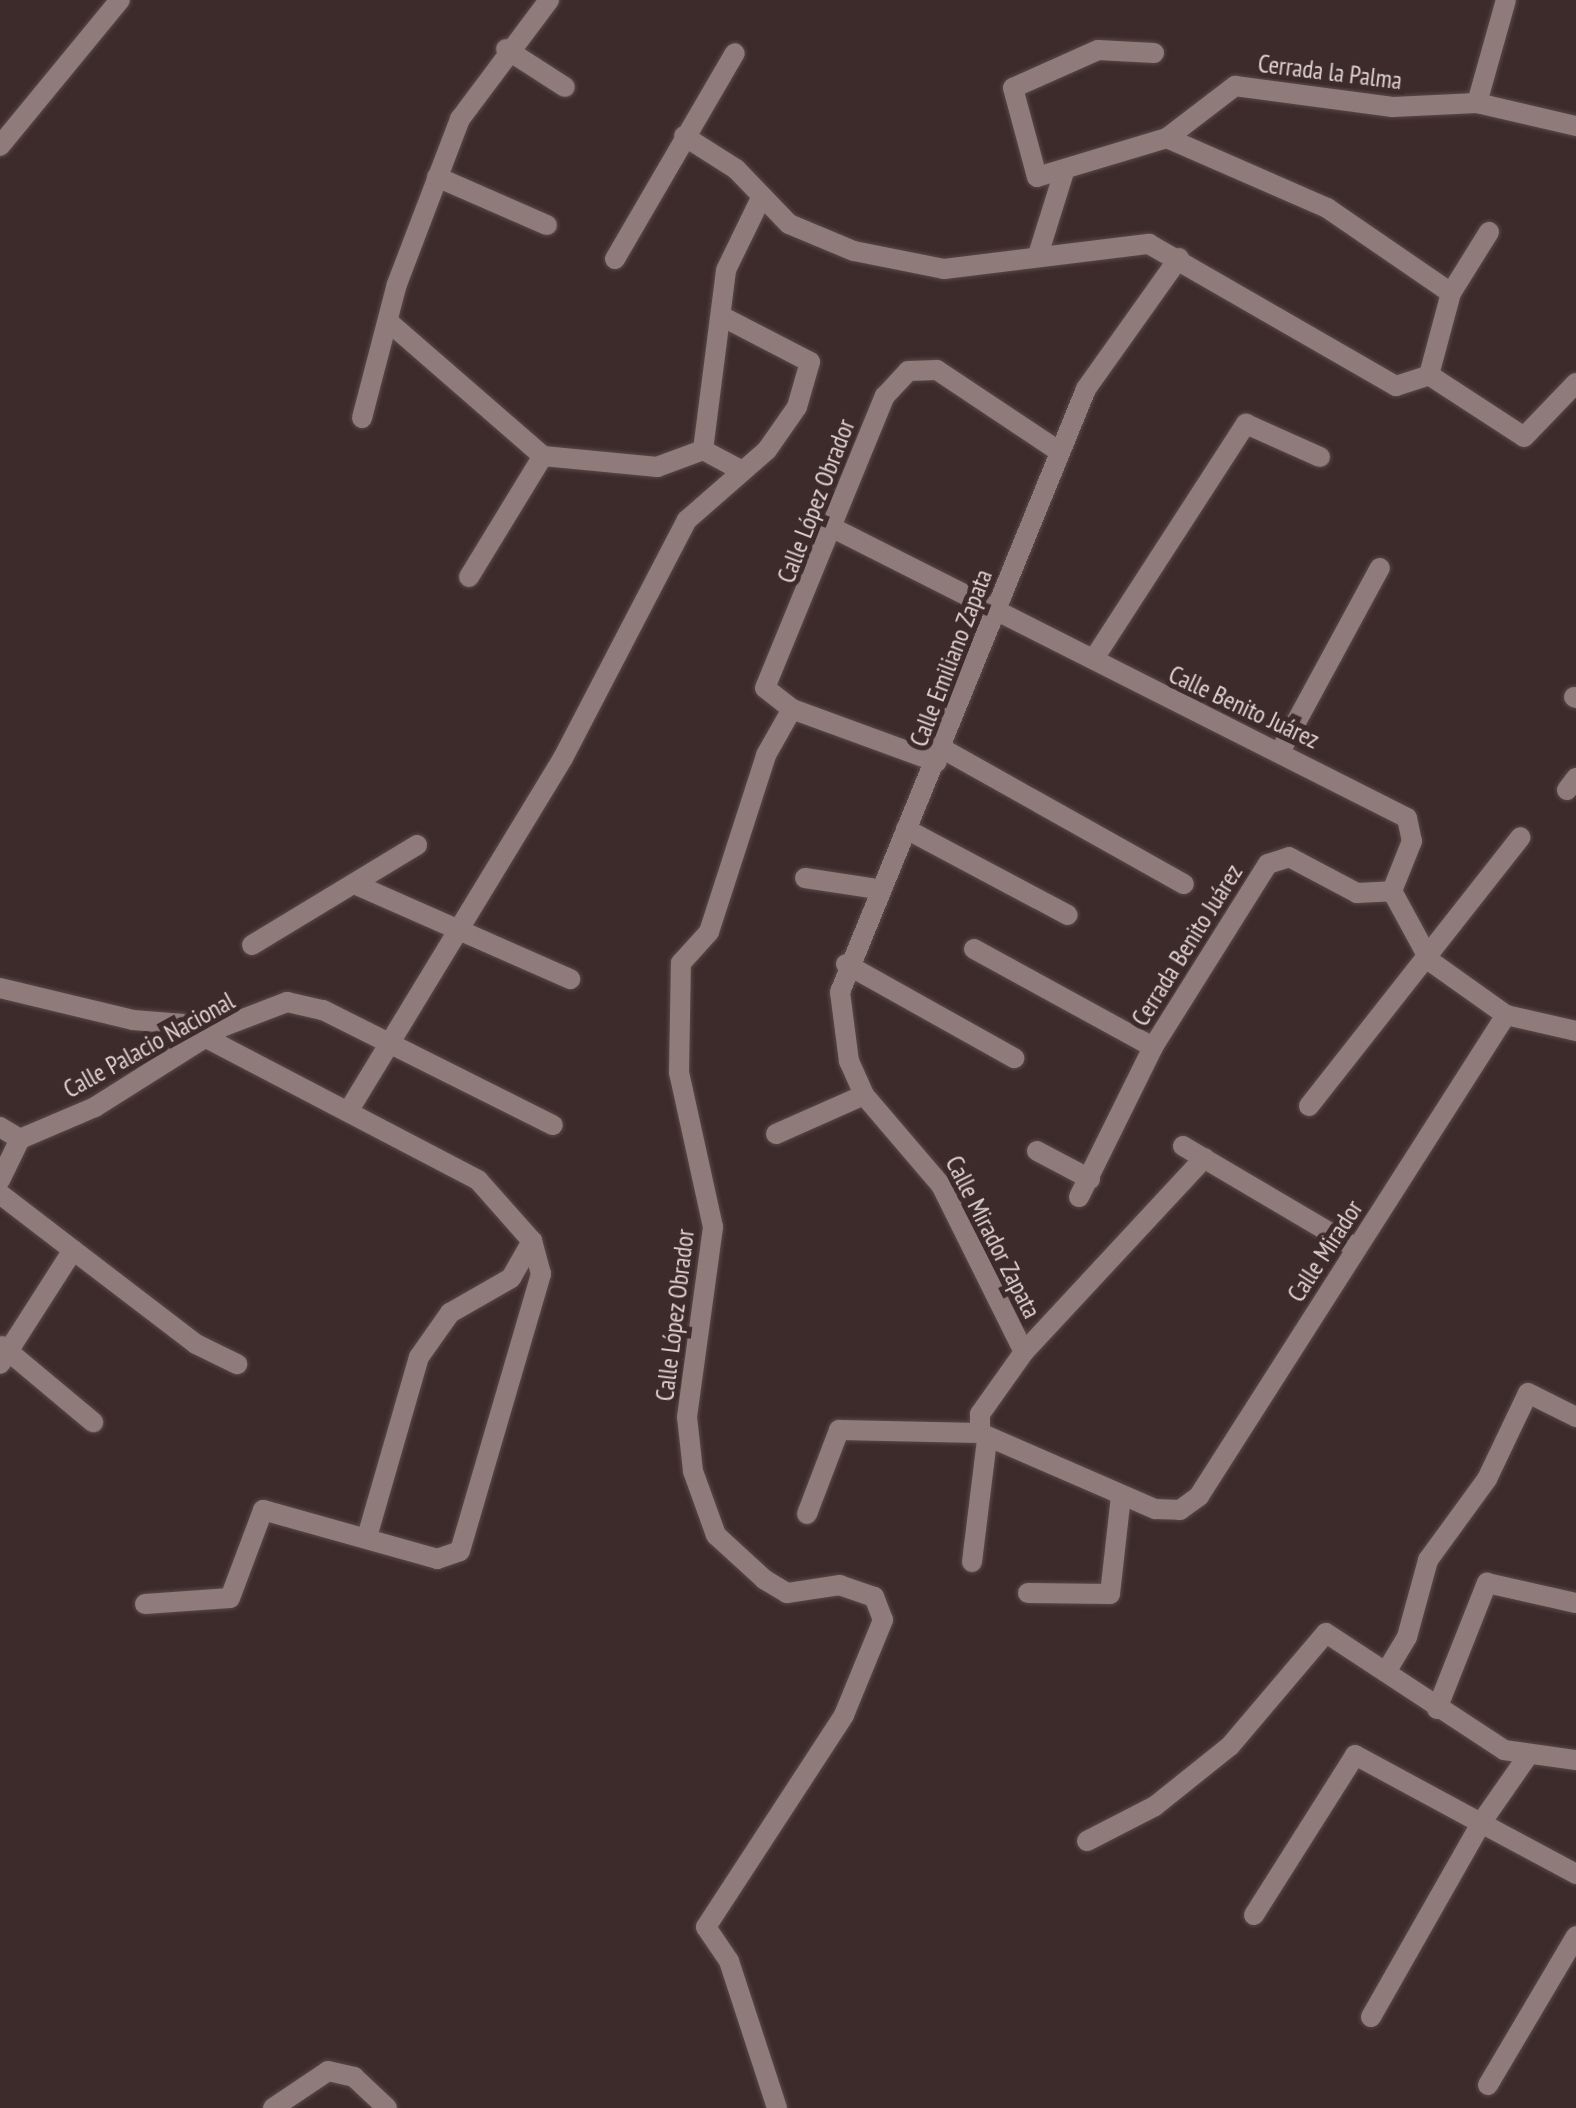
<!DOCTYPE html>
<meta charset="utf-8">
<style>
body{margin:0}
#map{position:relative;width:1576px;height:2108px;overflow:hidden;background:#3c2b2a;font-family:"PT Sans Narrow",sans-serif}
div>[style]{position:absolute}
.roads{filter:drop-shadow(0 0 2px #584948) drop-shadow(0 0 2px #584948)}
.minor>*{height:20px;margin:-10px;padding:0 10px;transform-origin:10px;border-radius:10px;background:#8f7b79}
span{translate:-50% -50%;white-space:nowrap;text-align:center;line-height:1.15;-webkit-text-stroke:10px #3c2b2a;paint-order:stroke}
.street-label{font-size:25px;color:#dfd3d2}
</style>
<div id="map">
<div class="roads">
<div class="minor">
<i style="left:506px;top:49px;width:70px;rotate:32.8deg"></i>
<i style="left:1154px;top:53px;width:56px;rotate:-176.9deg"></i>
<i style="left:1098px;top:50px;width:93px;rotate:155.9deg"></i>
<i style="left:1013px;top:88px;width:92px;rotate:74.9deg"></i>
<i style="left:1037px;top:177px;width:136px;rotate:-16.7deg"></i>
<i style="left:1167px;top:138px;width:86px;rotate:-37.4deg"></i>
<i style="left:1235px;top:86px;width:159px;rotate:7.6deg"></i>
<i style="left:1393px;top:107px;width:84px;rotate:-2.7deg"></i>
<i style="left:1477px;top:103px;width:102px;rotate:13.1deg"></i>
<i style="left:1477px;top:103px;width:107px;rotate:-74.3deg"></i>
<i style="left:684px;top:136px;width:62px;rotate:32.4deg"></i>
<i style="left:736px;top:169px;width:76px;rotate:46.1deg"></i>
<i style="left:789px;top:224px;width:70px;rotate:22.6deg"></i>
<i style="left:854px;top:251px;width:92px;rotate:11.3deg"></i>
<i style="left:944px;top:269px;width:207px;rotate:-7deg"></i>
<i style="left:1149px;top:244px;width:285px;rotate:29.9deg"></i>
<i style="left:1396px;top:386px;width:35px;rotate:-18deg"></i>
<i style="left:1167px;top:138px;width:175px;rotate:23.6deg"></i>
<i style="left:1327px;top:208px;width:150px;rotate:34.4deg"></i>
<i style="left:0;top:146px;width:189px;rotate:-50.6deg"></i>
<i style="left:437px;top:177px;width:120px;rotate:23.6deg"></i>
<i style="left:1038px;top:255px;width:84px;rotate:-72.6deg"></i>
<i style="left:1179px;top:258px;width:161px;rotate:125.4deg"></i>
<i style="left:1086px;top:389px;width:651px;rotate:112.19deg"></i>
<i style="left:840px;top:992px;width:70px;rotate:82.6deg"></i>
<i style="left:849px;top:1061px;width:37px;rotate:66deg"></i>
<i style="left:864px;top:1095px;width:118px;rotate:49.5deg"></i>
<i style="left:941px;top:1185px;width:186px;rotate:63.6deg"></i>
<i style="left:1024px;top:1352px;width:76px;rotate:125.4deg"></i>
<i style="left:980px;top:1414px;width:19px;rotate:90deg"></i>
<i style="left:980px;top:1433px;width:191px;rotate:23.5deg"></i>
<i style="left:1155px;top:1509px;width:25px;rotate:2deg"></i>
<i style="left:1180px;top:1510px;width:24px;rotate:-36deg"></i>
<i style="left:1199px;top:1496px;width:571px;rotate:-57.45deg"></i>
<i style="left:615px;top:259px;width:238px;rotate:-59.8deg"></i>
<i style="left:391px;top:324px;width:201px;rotate:41deg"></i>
<i style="left:543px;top:456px;width:115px;rotate:5.5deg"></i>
<i style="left:657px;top:467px;width:49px;rotate:-20.3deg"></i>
<i style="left:703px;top:450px;width:38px;rotate:28deg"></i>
<i style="left:1429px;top:375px;width:113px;rotate:33.1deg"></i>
<i style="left:1524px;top:437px;width:75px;rotate:-46.1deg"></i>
<i style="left:1429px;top:375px;width:85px;rotate:-75deg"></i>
<i style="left:1451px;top:293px;width:72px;rotate:-58.1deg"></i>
<i style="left:362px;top:418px;width:138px;rotate:-75.4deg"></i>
<i style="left:397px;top:284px;width:177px;rotate:-69.1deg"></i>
<i style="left:460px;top:119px;width:149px;rotate:-53.2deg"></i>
<i style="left:703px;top:450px;width:181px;rotate:-82.7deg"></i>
<i style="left:726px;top:270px;width:80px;rotate:-64.1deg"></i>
<i style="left:833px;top:528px;width:643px;rotate:26.8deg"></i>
<i style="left:1407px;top:818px;width:24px;rotate:78deg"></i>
<i style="left:1412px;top:841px;width:54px;rotate:111.8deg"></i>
<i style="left:1392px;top:891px;width:80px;rotate:61.5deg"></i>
<i style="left:1430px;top:961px;width:93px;rotate:35.4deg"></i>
<i style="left:1506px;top:1015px;width:72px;rotate:12.9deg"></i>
<i style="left:469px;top:577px;width:142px;rotate:-58.6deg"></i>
<i style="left:1095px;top:657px;width:278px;rotate:-57.1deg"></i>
<i style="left:1246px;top:424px;width:81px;rotate:24deg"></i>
<i style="left:1574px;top:697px;width:2px;rotate:27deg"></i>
<i style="left:792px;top:709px;width:154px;rotate:20.1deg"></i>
<i style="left:943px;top:749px;width:276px;rotate:29.3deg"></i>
<i style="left:1281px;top:750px;width:207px;rotate:-61.5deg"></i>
<i style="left:1567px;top:790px;width:15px;rotate:-53deg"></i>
<i style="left:906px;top:829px;width:183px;rotate:28deg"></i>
<i style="left:805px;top:878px;width:74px;rotate:8.6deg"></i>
<i style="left:359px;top:886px;width:231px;rotate:23.8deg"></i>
<i style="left:252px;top:945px;width:193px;rotate:-31.2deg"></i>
<i style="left:974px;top:949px;width:204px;rotate:28.7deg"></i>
<i style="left:846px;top:964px;width:193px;rotate:29.2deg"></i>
<i style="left:0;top:988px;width:137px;rotate:13.5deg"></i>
<i style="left:133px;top:1020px;width:89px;rotate:4.5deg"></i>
<i style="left:1309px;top:1106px;width:342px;rotate:-51.8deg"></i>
<i style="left:349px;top:1110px;width:412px;rotate:-58.7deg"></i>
<i style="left:563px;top:758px;width:268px;rotate:-62.5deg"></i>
<i style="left:687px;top:520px;width:106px;rotate:-41.2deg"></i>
<i style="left:767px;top:450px;width:52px;rotate:-55.1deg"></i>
<i style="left:797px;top:407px;width:47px;rotate:-73.9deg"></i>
<i style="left:810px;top:362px;width:96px;rotate:-152.6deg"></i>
<i style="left:0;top:1127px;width:23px;rotate:31deg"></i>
<i style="left:776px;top:1134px;width:96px;rotate:-23.9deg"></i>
<i style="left:20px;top:1139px;width:82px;rotate:-23.1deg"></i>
<i style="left:95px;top:1107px;width:150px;rotate:-32.2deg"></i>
<i style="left:222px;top:1027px;width:70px;rotate:-21deg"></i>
<i style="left:287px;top:1002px;width:37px;rotate:13deg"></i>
<i style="left:323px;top:1010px;width:257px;rotate:26.6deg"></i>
<i style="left:1183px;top:1146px;width:201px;rotate:30.5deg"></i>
<i style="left:1037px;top:1151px;width:60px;rotate:27.8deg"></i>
<i style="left:0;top:1180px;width:46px;rotate:-64deg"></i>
<i style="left:0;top:1194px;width:92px;rotate:37.5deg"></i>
<i style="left:73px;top:1250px;width:135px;rotate:122.6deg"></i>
<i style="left:1079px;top:1197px;width:167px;rotate:-63.7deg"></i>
<i style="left:1153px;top:1047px;width:216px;rotate:-57.9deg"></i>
<i style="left:1268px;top:864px;width:22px;rotate:-18deg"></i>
<i style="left:1289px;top:857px;width:77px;rotate:27.9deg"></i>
<i style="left:1357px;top:893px;width:35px;rotate:-3deg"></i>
<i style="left:73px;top:1250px;width:155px;rotate:37.4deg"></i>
<i style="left:196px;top:1344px;width:46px;rotate:26deg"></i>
<i style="left:2px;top:1346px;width:119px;rotate:39.9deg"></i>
<i style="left:1024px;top:1352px;width:265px;rotate:-47.1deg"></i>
<i style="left:807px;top:1514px;width:90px;rotate:-69.1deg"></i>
<i style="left:839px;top:1430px;width:141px;rotate:1.2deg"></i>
<i style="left:367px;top:1537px;width:187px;rotate:-73.9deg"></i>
<i style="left:419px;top:1357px;width:54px;rotate:-54.8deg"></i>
<i style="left:450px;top:1313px;width:70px;rotate:-29.8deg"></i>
<i style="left:511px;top:1278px;width:43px;rotate:-60.4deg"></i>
<i style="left:972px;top:1562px;width:124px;rotate:-83deg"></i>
<i style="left:1028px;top:1593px;width:82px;rotate:0.7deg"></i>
<i style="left:1110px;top:1594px;width:99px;rotate:-83.6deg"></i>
<i style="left:145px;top:1604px;width:85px;rotate:-4deg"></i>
<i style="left:230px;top:1598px;width:94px;rotate:-69.4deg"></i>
<i style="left:263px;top:1510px;width:181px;rotate:15.7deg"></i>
<i style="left:437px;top:1559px;width:24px;rotate:-19deg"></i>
<i style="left:460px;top:1551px;width:289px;rotate:-73.7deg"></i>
<i style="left:541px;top:1274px;width:34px;rotate:-105deg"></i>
<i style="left:532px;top:1241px;width:81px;rotate:-131.5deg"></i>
<i style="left:478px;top:1180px;width:307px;rotate:-152.4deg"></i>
<i style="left:1386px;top:1672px;width:41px;rotate:-59deg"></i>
<i style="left:1407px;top:1637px;width:80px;rotate:-74.7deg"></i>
<i style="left:1428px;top:1560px;width:100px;rotate:-53.9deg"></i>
<i style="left:1487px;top:1479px;width:95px;rotate:-64.5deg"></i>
<i style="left:1528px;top:1393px;width:54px;rotate:26.6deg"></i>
<i style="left:1437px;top:1709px;width:136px;rotate:-68.4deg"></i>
<i style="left:1487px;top:1583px;width:91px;rotate:12.7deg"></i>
<i style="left:1087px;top:1841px;width:76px;rotate:-27.2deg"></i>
<i style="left:1155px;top:1806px;width:96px;rotate:-38.7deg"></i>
<i style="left:1230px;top:1746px;width:148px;rotate:-49.7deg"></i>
<i style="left:1326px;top:1633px;width:213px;rotate:33.3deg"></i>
<i style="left:1504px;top:1750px;width:73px;rotate:7.9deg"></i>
<i style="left:1254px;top:1915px;width:189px;rotate:-57.7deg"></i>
<i style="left:1355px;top:1755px;width:143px;rotate:28.4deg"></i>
<i style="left:1481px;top:1823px;width:80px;rotate:-55.1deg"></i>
<i style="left:1371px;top:2017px;width:223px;rotate:-60.4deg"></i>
<i style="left:1481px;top:1823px;width:108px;rotate:28.2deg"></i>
<i style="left:1488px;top:2085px;width:173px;rotate:-59.4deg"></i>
<i style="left:273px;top:2108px;width:66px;rotate:-33.9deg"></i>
<i style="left:328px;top:2071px;width:27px;rotate:13deg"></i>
<i style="left:354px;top:2077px;width:45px;rotate:43.2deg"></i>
<i style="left:777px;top:2108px;width:155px;rotate:-108.1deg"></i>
<i style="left:729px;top:1961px;width:41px;rotate:-124.1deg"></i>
<i style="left:706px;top:1927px;width:253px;rotate:-56.9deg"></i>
<i style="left:844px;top:1715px;width:103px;rotate:-67.7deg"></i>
<i style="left:883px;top:1620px;width:25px;rotate:-111deg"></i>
<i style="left:874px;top:1597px;width:36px;rotate:-161deg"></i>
<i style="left:840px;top:1585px;width:54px;rotate:171.4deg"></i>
<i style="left:787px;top:1593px;width:27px;rotate:-149deg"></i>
<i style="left:764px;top:1579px;width:65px;rotate:-137.5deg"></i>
<i style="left:716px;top:1535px;width:68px;rotate:-109.8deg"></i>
<i style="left:693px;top:1471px;width:54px;rotate:-96.3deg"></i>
<i style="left:687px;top:1417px;width:192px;rotate:-82.2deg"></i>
<i style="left:713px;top:1227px;width:158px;rotate:-102.4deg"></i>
<i style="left:679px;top:1073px;width:110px;rotate:-89deg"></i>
<i style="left:681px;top:963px;width:42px;rotate:-47.9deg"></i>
<i style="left:709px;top:932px;width:186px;rotate:-72.1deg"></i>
<i style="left:766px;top:755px;width:53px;rotate:-60.5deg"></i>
<i style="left:792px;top:709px;width:34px;rotate:-142deg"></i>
<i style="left:765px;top:688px;width:316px;rotate:-67.7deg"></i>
<i style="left:885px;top:396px;width:34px;rotate:-47deg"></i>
<i style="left:908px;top:371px;width:29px;rotate:-2deg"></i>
<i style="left:937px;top:370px;width:148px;rotate:33.7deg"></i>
</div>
</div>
<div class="street-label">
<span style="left:1330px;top:72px;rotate:7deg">Cerrada la Palma</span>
<span style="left:816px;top:501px;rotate:-69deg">Calle López Obrador</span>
<span style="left:951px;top:658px;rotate:-69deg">Calle Emiliano Zapata</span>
<span style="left:1244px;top:707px;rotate:25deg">Calle Benito Juárez</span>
<span style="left:1187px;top:945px;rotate:-58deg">Cerrada Benito Juárez</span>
<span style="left:149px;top:1045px;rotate:-29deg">Calle Palacio Nacional</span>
<span style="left:993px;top:1237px;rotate:63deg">Calle Mirador Zapata</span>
<span style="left:1325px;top:1251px;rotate:-57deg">Calle Mirador</span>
<span style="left:675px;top:1315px;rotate:-83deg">Calle López Obrador</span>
</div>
</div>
